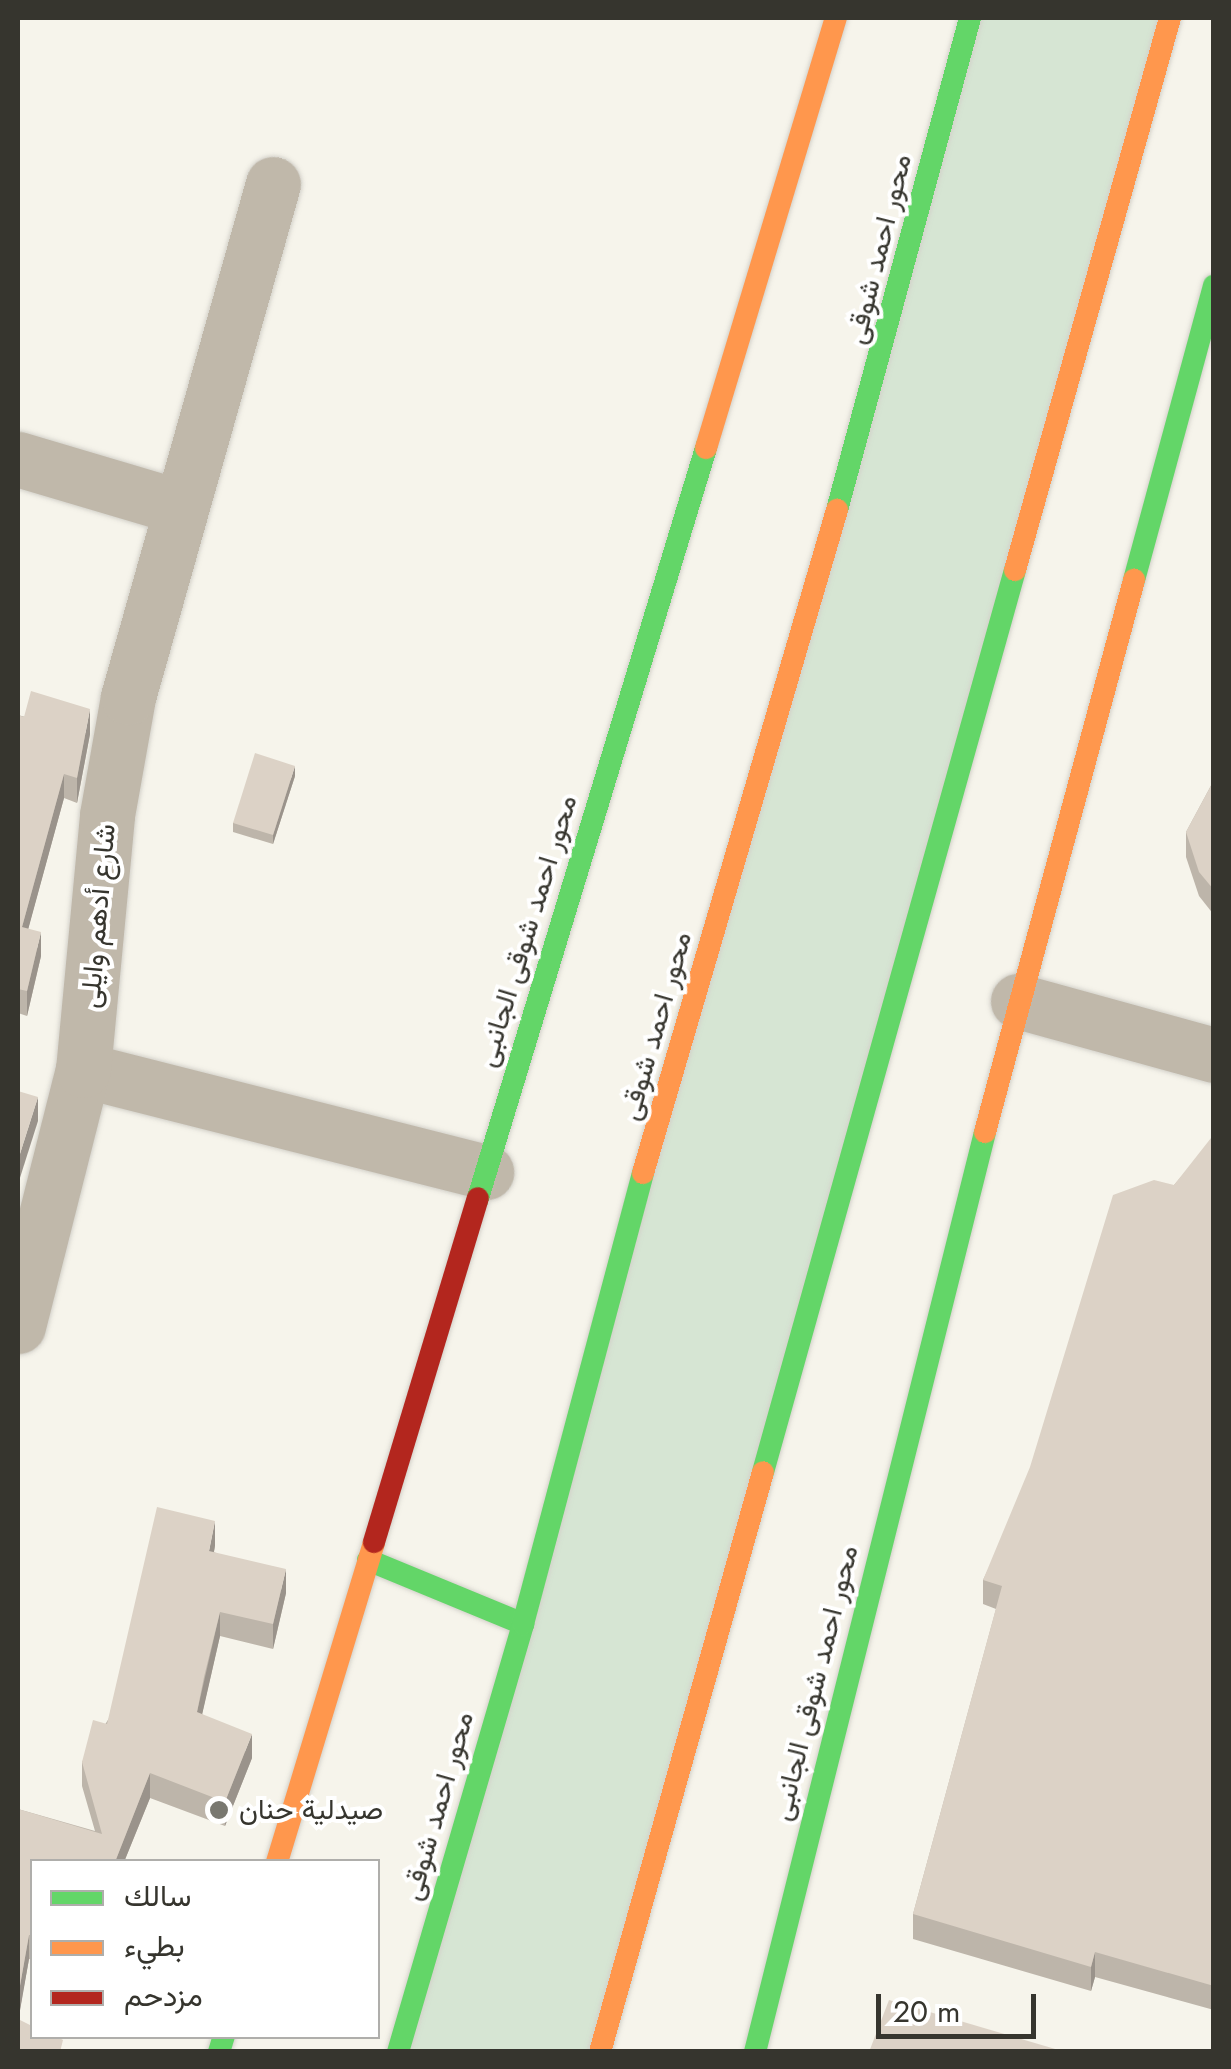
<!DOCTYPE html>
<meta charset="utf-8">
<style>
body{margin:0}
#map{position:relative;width:1231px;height:2069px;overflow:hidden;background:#f6f4eb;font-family:Jost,Vazirmatn,sans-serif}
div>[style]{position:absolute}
.green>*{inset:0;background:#d6e5d3}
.roads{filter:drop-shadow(0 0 2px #d3d1ca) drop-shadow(0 0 2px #d3d1ca)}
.street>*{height:55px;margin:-27.5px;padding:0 27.5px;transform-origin:27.5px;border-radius:27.5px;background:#c0b8aa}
.fast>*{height:22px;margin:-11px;padding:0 11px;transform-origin:11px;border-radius:11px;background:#63d668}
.slow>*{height:22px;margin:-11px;padding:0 11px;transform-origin:11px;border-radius:11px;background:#ff974d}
.jam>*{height:22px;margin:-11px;padding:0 11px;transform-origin:11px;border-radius:11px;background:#b3261e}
.wall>*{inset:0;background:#bdb5aa}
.shaded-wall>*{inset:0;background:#9a938b}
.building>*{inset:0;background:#dcd2c6}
.dots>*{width:28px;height:28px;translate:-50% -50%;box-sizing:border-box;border:5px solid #fff;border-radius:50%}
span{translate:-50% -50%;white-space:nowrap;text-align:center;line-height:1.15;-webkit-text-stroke:8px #fff;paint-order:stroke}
.street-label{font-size:28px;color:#36352e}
.poi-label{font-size:28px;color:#36352e}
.left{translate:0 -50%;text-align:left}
.frame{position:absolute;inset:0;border:20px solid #36352e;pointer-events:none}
.legend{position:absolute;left:30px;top:1859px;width:350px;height:180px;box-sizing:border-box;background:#fff;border:2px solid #afaeab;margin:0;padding:12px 18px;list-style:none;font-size:30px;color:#36352e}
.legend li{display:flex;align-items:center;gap:20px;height:50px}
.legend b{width:50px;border:2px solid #afaeab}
.scale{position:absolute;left:876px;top:1994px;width:160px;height:45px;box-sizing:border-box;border:5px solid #36352e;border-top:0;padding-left:12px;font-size:30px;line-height:35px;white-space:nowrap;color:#36352e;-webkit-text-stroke:8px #fff;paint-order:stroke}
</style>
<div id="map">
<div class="green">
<i style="clip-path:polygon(970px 18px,1170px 18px,600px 2051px,398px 2052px)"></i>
</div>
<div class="roads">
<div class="street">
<i style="left:18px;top:459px;width:169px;rotate:16.5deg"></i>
<i style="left:1018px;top:1001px;width:203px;rotate:15.4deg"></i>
<i style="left:83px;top:1070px;width:416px;rotate:14.2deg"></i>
<i style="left:18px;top:1326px;width:264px;rotate:-75.8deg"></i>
<i style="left:83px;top:1070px;width:256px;rotate:-84.6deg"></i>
<i style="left:107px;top:815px;width:120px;rotate:-79.9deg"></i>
<i style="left:128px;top:697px;width:533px;rotate:-74.22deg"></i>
</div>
<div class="fast">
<i style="left:837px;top:510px;width:510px;rotate:-74.87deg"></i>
<i style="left:1134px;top:580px;width:305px;rotate:-74.8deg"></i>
<i style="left:478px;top:1198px;width:784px;rotate:-73.09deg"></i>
<i style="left:763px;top:1472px;width:937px;rotate:-74.39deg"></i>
<i style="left:368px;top:1560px;width:168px;rotate:22.4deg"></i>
<i style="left:219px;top:2052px;width:17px;rotate:-73deg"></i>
<i style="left:398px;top:2052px;width:446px;rotate:-73.7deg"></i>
<i style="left:523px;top:1624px;width:467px;rotate:-75.1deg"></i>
<i style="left:755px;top:2052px;width:948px;rotate:-75.96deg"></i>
</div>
<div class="slow">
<i style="left:706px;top:448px;width:449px;rotate:-73.2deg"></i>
<i style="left:1015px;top:570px;width:573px;rotate:-74.32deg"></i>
<i style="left:985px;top:1132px;width:572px;rotate:-74.89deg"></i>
<i style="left:643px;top:1173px;width:691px;rotate:-73.69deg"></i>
<i style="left:277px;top:1862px;width:334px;rotate:-73.1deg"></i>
<i style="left:600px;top:2052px;width:602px;rotate:-74.3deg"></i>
</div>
<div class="jam">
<i style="left:374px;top:1542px;width:359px;rotate:-73.2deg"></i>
</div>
</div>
<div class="wall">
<i style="clip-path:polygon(18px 715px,90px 734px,77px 803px,64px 798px,28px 929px,41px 956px,27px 1016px,18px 1013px)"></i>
<i style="clip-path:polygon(295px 776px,273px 844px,233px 832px,233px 823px)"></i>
<i style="clip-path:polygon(1214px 780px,1214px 915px,1199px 896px,1186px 857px,1186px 832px)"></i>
<i style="clip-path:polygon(1214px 1139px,1214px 2010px,1095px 1977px,1091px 1991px,913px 1939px,913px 1914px,996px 1609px,983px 1604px,983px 1580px,1174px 1185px)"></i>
<i style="clip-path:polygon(215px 1546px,214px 1552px,286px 1593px,273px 1649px,220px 1636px,202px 1714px,252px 1758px,225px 1826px,150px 1798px,124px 1862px,32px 1862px,32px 1960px,29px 1959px,18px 2020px,63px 2052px,18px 2052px,18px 1809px,95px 1831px,82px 1786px,82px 1762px)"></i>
</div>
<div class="shaded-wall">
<i style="clip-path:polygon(90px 709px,90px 734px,77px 803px,77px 778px)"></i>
<i style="clip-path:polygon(295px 766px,295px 776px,273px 844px,273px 835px)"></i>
<i style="clip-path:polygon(64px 774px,64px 798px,22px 952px,22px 927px)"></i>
<i style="clip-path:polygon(41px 932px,41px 956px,27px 1016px,27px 991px)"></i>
<i style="clip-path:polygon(38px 1097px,38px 1121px,18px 1184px,18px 1160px)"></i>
<i style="clip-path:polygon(215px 1521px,215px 1546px,209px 1575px,209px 1551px)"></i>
<i style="clip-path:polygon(286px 1569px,286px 1593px,273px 1649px,273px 1624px)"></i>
<i style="clip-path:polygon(220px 1612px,220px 1636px,197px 1737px,197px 1712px)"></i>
<i style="clip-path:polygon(252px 1734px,252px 1758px,225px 1826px,225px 1802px)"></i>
<i style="clip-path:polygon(150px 1773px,150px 1798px,124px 1862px,115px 1862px)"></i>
<i style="clip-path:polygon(29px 1935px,29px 1959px,18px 2022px,18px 1997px)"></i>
<i style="clip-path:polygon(1095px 1952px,1095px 1977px,1091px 1991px,1091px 1967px)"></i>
</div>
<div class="building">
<i style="clip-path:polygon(31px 691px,90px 709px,77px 778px,64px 774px,22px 927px,41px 932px,27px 991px,18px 989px,18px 715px,24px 717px)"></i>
<i style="clip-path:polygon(255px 753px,295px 766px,273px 835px,233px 823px)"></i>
<i style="clip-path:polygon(1214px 780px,1214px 890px,1199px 872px,1186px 832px)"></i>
<i style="clip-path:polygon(18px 1091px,38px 1097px,18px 1160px)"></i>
<i style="clip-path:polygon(1211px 1138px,1214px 1139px,1214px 1986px,1095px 1952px,1091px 1967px,913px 1914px,1002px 1586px,983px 1580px,1030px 1467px,1113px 1195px,1154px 1180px,1174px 1185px)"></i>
<i style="clip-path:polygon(157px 1507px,215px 1521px,209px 1551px,286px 1569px,273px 1624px,220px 1612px,204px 1677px,197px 1712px,252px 1734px,225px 1802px,150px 1773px,115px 1862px,32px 1862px,32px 1935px,29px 1935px,18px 1997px,18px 1809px,102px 1834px,82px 1762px,93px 1720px,107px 1724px)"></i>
<i style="clip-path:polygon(889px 2000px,1062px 2051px,869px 2052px)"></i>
<i style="clip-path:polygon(18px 2019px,32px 2026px,32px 2036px,56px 2036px,63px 2040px,60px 2052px,18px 2052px)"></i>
</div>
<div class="dots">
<i style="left:219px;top:1810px;background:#797870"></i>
</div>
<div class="street-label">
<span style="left:879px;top:249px;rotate:-76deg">محور احمد شوقى</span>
<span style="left:98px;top:916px;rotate:-85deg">شارع أدهم وايلى</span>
<span style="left:527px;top:931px;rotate:-73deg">محور احمد شوقى الجانبى</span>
<span style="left:656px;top:1026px;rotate:-74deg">محور احمد شوقى</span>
<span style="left:815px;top:1683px;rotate:-76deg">محور احمد شوقى الجانبى</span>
<span style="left:438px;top:1806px;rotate:-74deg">محور احمد شوقى</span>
</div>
<div class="poi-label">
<span class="left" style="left:239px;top:1810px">صيدلية حنان</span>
</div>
<div class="frame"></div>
<ul class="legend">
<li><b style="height:12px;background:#63d668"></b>سالك</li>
<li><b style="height:12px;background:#ff974d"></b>بطيء</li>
<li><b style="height:12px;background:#b3261e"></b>مزدحم</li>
</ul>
<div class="scale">20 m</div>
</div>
